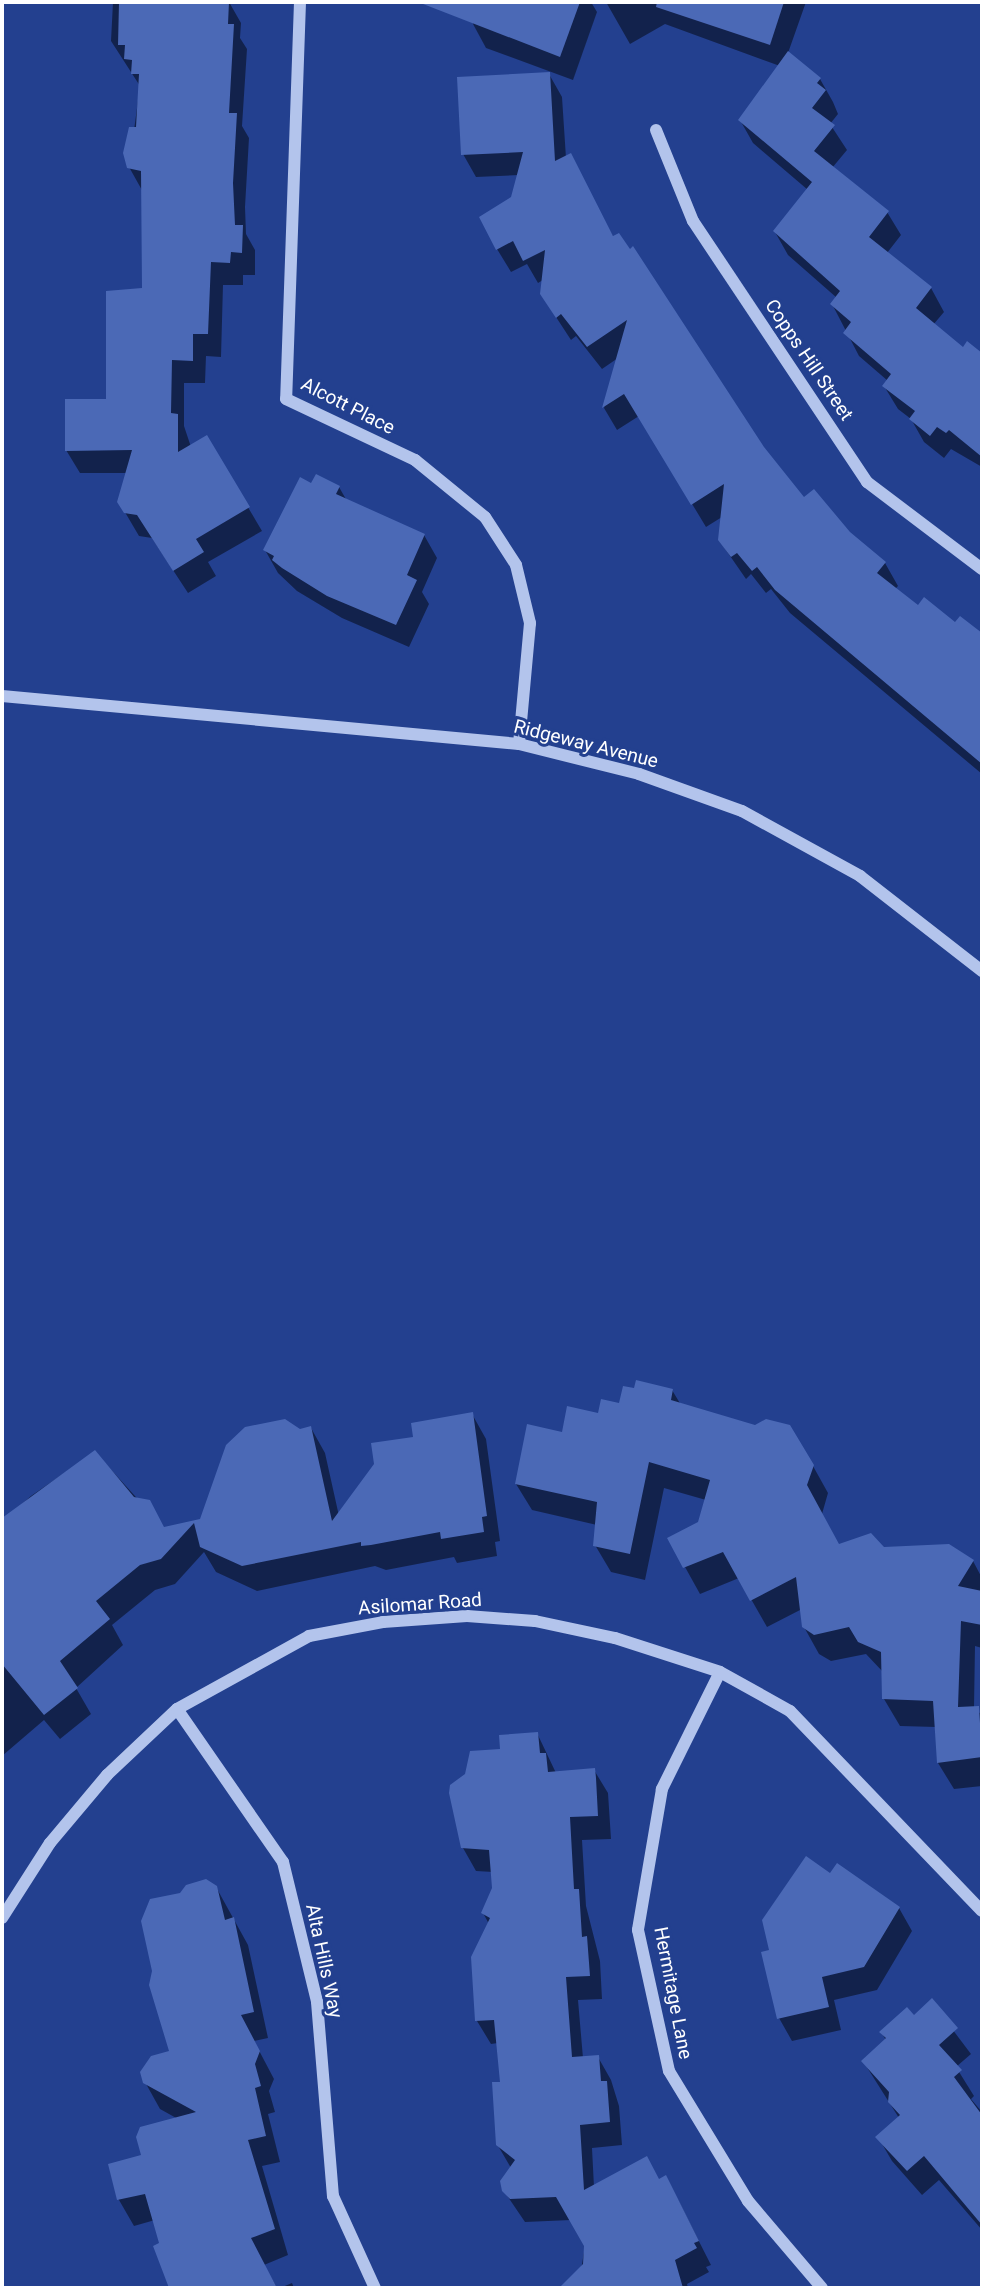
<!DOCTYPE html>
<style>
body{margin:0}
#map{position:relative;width:984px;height:2290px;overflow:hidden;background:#23408f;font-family:Roboto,sans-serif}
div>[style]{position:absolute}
.shadow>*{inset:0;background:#0007}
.building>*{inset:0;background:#4b69b6}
.minor>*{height:12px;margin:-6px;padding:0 6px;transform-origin:6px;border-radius:6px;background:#b3c4ec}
span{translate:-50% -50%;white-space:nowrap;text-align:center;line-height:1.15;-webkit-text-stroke:6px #23408f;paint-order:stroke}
.street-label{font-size:19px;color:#fff}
.frame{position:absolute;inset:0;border:4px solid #fff;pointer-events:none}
</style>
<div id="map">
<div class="shadow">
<i style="clip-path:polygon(113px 2px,229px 2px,241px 23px,240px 38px,247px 49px,242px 126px,249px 138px,245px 207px,246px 234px,255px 250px,255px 275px,243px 275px,243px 285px,223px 285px,221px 357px,206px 356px,205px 383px,184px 383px,184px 426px,191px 447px,207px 438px,262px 531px,208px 562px,216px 576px,188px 593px,152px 538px,139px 536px,119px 502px,127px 473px,80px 473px,66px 450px,108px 401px,143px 289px,143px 192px,129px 167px,140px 86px,111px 41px)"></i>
<i style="clip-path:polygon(481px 2px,591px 2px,597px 12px,573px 80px,486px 48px,473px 24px)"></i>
<i style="clip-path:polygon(606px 2px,806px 2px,788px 53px,820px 79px,833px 102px,838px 114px,830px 124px,847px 150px,832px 168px,887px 212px,901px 235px,887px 253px,931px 288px,944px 312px,933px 325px,963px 349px,967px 344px,982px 355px,982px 467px,951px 449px,944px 458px,924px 442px,911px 419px,898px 409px,884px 386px,888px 381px,859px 356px,832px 304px,837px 298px,788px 255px,775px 232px,808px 190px,753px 143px,740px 120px,780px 66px,665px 24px,630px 44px)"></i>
<i style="clip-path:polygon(549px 74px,562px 97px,566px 158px,614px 238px,762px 448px,803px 499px,885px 563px,898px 586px,895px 589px,918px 608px,980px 634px,982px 774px,790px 613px,771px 589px,766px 593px,751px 574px,746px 579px,719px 540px,722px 517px,706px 527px,639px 416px,617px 430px,604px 408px,618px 358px,602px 369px,576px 336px,571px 340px,556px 317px,543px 280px,538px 283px,527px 264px,511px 272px,497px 249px,519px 175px,476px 177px,463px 154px)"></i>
<i style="clip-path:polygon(312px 486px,339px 487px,347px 501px,424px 535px,437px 558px,422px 592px,429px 604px,409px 647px,342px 618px,297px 591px,278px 573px,265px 550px)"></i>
<i style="clip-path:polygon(672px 1390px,681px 1405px,813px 1466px,828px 1493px,822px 1514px,839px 1546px,973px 1561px,982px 1578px,982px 1648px,975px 1646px,974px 1708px,982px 1715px,982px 1786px,954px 1789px,938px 1763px,936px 1727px,900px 1726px,884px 1699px,883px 1672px,866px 1654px,831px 1661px,819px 1654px,804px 1627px,802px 1609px,767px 1627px,739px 1578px,700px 1594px,685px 1567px,706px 1500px,664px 1488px,645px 1580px,611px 1572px,595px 1545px,597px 1525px,532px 1510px,516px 1484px,563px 1434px,621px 1405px)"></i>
<i style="clip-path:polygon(472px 1414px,486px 1439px,500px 1541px,495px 1542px,497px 1556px,457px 1563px,454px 1557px,386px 1570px,375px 1566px,257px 1591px,216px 1572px,204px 1552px,175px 1584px,155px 1590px,112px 1625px,123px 1645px,76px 1688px,91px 1714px,60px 1739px,44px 1720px,2px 1756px,2px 1522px,31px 1496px,95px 1452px,165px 1529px,202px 1520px,299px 1431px,311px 1428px,325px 1453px,339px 1516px,415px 1439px)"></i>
<i style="clip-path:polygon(537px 1733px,556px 1773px,594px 1770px,608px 1793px,611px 1839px,582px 1840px,586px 1906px,600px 1961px,602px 1999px,578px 2000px,583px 2058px,598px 2057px,611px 2080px,619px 2106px,622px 2145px,592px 2148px,594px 2187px,659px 2181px,678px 2200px,711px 2265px,706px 2267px,709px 2272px,687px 2284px,688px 2288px,578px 2288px,585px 2246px,571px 2220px,525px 2222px,504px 2191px,511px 2168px,497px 2144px,502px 2084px,498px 2043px,491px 2044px,477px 2021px,489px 1924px,483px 1913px,494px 1888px,493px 1872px,476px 1871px,463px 1848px,501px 1751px)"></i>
<i style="clip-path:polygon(831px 1875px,899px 1908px,912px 1931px,877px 1990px,834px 2000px,841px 2030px,792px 2041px,779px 2018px,771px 1952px)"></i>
<i style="clip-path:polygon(216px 1887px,248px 1945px,268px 2038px,254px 2041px,274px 2079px,269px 2091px,275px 2112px,268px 2114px,280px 2162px,262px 2166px,288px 2255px,264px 2265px,277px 2288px,171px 2288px,155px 2247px,161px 2244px,155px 2220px,134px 2226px,119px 2200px,110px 2165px,143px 2157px,178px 2119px,160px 2109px,145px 2082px,171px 2052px)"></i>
<i style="clip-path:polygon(931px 2001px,971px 2054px,956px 2067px,974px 2096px,971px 2099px,982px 2112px,982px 2230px,939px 2180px,922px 2195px,892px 2161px,878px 2137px,899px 2118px,863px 2061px,886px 2040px,881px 2032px,913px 2017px)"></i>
<i style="clip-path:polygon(292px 2283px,294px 2288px,280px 2288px)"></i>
</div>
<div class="building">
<i style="clip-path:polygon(119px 2px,229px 2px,228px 24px,234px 24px,229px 113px,237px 113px,233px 183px,235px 225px,243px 225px,242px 253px,231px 252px,230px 263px,211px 262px,208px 334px,193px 334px,193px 361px,172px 360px,171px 413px,178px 414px,178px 452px,207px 435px,250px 507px,196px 539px,204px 552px,173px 571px,137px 515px,124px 513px,117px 502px,132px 450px,65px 451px,65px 399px,106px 399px,106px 291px,142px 288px,141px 171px,127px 168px,123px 153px,129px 127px,136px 127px,139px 74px,131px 74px,132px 60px,124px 59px,125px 45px,118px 45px)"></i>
<i style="clip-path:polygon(418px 2px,580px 2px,560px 57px)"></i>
<i style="clip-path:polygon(657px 2px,784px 2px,770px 45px,656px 7px)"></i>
<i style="clip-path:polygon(788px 51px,821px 78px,817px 83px,826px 90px,812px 108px,835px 125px,814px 151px,889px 211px,869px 237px,932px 287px,916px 308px,963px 347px,967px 341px,982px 353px,982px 457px,949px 430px,946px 433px,937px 427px,930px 436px,909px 419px,915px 411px,882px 386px,891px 374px,843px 333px,851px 322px,830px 304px,840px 291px,773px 231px,812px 182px,738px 120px)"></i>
<i style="clip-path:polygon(550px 72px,555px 161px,571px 153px,613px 236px,619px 233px,630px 249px,633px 246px,764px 447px,804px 497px,814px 489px,850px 532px,886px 562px,877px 573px,918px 605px,924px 597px,955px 622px,960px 616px,982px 633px,982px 764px,775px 590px,757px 567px,752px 571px,737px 553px,731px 557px,718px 540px,724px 484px,691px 505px,624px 394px,602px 408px,627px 320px,587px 347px,561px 314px,556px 318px,540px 294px,545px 250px,523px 261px,513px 241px,496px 250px,479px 217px,511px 197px,523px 152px,461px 155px,457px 77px)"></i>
<i style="clip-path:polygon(316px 474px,340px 486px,336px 494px,425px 534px,407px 575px,417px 580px,396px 625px,327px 596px,282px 568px,272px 560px,274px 556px,263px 550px,300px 477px,311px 483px)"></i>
<i style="clip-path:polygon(636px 1380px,673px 1389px,671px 1400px,755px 1425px,766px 1419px,790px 1425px,814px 1465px,807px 1485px,839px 1544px,871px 1533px,884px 1547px,949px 1544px,974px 1560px,958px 1586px,982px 1591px,982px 1625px,961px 1621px,958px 1707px,979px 1706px,982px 1757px,937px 1763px,933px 1701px,882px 1699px,881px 1652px,858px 1642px,849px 1627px,814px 1635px,802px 1627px,796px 1577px,750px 1601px,723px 1552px,683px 1568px,667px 1538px,698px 1522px,710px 1480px,649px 1462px,630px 1554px,593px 1546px,597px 1502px,515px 1484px,527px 1424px,562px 1432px,567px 1406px,598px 1413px,601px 1399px,619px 1403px,623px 1386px,634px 1388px)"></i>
<i style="clip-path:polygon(473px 1412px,487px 1516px,482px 1517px,484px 1532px,441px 1539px,440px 1532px,371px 1545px,361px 1546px,361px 1542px,242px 1566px,200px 1547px,194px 1523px,161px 1559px,140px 1565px,96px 1601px,110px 1619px,60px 1661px,78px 1688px,44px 1715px,2px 1664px,2px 1518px,95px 1450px,134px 1497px,150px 1500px,164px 1527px,200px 1519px,226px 1445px,245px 1427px,285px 1419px,300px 1429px,311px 1426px,332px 1521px,374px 1464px,371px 1443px,413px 1437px,411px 1423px)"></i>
<i style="clip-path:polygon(538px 1732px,540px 1753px,546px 1753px,548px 1772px,595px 1768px,596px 1778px,598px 1816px,570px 1817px,574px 1889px,579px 1889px,582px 1937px,587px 1936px,590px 1976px,566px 1977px,572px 2057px,599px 2055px,601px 2081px,607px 2081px,610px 2122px,580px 2125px,584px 2190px,647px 2156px,659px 2179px,666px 2175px,699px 2241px,694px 2243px,697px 2248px,675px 2260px,683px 2288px,559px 2288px,583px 2264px,584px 2246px,556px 2197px,510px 2199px,502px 2191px,500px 2181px,515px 2160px,496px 2145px,492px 2082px,500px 2082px,494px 2020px,475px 2021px,471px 1957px,490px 1918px,481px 1913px,492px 1888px,489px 1850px,461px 1848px,449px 1793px,450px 1785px,465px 1774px,470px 1751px,500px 1749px,499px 1735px)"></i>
<i style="clip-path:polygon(806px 1856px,830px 1873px,837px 1863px,900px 1907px,864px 1967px,822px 1977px,829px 2007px,777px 2019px,761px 1952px,769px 1950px,762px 1920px)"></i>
<i style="clip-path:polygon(206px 1879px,217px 1886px,225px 1920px,234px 1917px,254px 2012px,241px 2015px,260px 2051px,255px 2064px,261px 2086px,255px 2088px,266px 2136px,248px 2140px,275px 2229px,251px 2238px,277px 2288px,169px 2288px,153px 2246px,159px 2243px,145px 2194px,117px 2200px,108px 2164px,141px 2155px,136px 2137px,140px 2127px,196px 2112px,143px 2083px,140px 2072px,151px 2056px,169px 2051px,149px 1985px,152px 1971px,141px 1921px,150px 1899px,180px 1893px,186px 1885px)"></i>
<i style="clip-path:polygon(932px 1998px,958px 2028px,939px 2045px,962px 2070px,954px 2077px,982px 2115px,982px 2225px,924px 2156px,907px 2171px,875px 2137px,900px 2115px,888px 2102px,889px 2092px,861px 2061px,886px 2038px,879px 2032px,907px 2007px,914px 2015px)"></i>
</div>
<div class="minor">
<i style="left:300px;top:2px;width:397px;rotate:92deg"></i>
<i style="left:286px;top:399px;width:143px;rotate:25.3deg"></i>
<i style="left:415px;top:460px;width:90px;rotate:39.2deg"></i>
<i style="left:485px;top:517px;width:57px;rotate:57.1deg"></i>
<i style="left:516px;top:565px;width:60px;rotate:76.4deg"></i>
<i style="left:530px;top:623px;width:121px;rotate:95.2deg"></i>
<i style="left:656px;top:130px;width:98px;rotate:67.9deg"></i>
<i style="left:693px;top:221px;width:314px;rotate:56.3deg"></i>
<i style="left:867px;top:482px;width:144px;rotate:37.1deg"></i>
<i style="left:2px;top:696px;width:519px;rotate:5.3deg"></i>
<i style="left:519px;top:744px;width:124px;rotate:14deg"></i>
<i style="left:639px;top:774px;width:109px;rotate:19.8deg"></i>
<i style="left:742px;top:811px;width:135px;rotate:28.8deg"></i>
<i style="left:860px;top:876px;width:155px;rotate:37.9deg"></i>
<i style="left:720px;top:1672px;width:131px;rotate:116.4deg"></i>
<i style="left:662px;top:1789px;width:143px;rotate:99.7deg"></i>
<i style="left:638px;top:1930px;width:144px;rotate:77.6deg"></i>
<i style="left:669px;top:2071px;width:152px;rotate:58.7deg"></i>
<i style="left:748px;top:2201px;width:114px;rotate:49.6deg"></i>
<i style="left:177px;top:1709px;width:186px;rotate:55.3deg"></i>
<i style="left:283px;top:1862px;width:144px;rotate:76.3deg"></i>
<i style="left:317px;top:2002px;width:195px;rotate:85.3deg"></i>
<i style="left:333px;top:2196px;width:101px;rotate:65.5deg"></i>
<i style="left:2px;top:1918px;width:89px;rotate:-57.4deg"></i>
<i style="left:50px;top:1843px;width:89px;rotate:-50deg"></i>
<i style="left:107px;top:1775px;width:96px;rotate:-43.3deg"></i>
<i style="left:177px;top:1709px;width:151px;rotate:-28.9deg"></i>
<i style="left:309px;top:1636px;width:75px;rotate:-10.7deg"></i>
<i style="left:383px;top:1622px;width:84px;rotate:-4.1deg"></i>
<i style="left:467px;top:1616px;width:68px;rotate:4.2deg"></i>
<i style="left:535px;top:1621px;width:82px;rotate:12deg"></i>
<i style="left:615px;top:1638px;width:110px;rotate:17.9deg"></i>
<i style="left:720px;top:1672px;width:80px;rotate:29.1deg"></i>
<i style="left:790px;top:1711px;width:277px;rotate:46.2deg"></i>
</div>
<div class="street-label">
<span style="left:809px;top:360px;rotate:56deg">Copps Hill Street</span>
<span style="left:348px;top:406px;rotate:27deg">Alcott Place</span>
<span style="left:586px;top:744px;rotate:14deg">Ridgeway Avenue</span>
<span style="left:420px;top:1604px;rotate:-4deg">Asilomar Road</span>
<span style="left:324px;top:1961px;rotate:78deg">Alta Hills Way</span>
<span style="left:673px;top:1993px;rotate:79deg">Hermitage Lane</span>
</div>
<div class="frame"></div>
</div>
